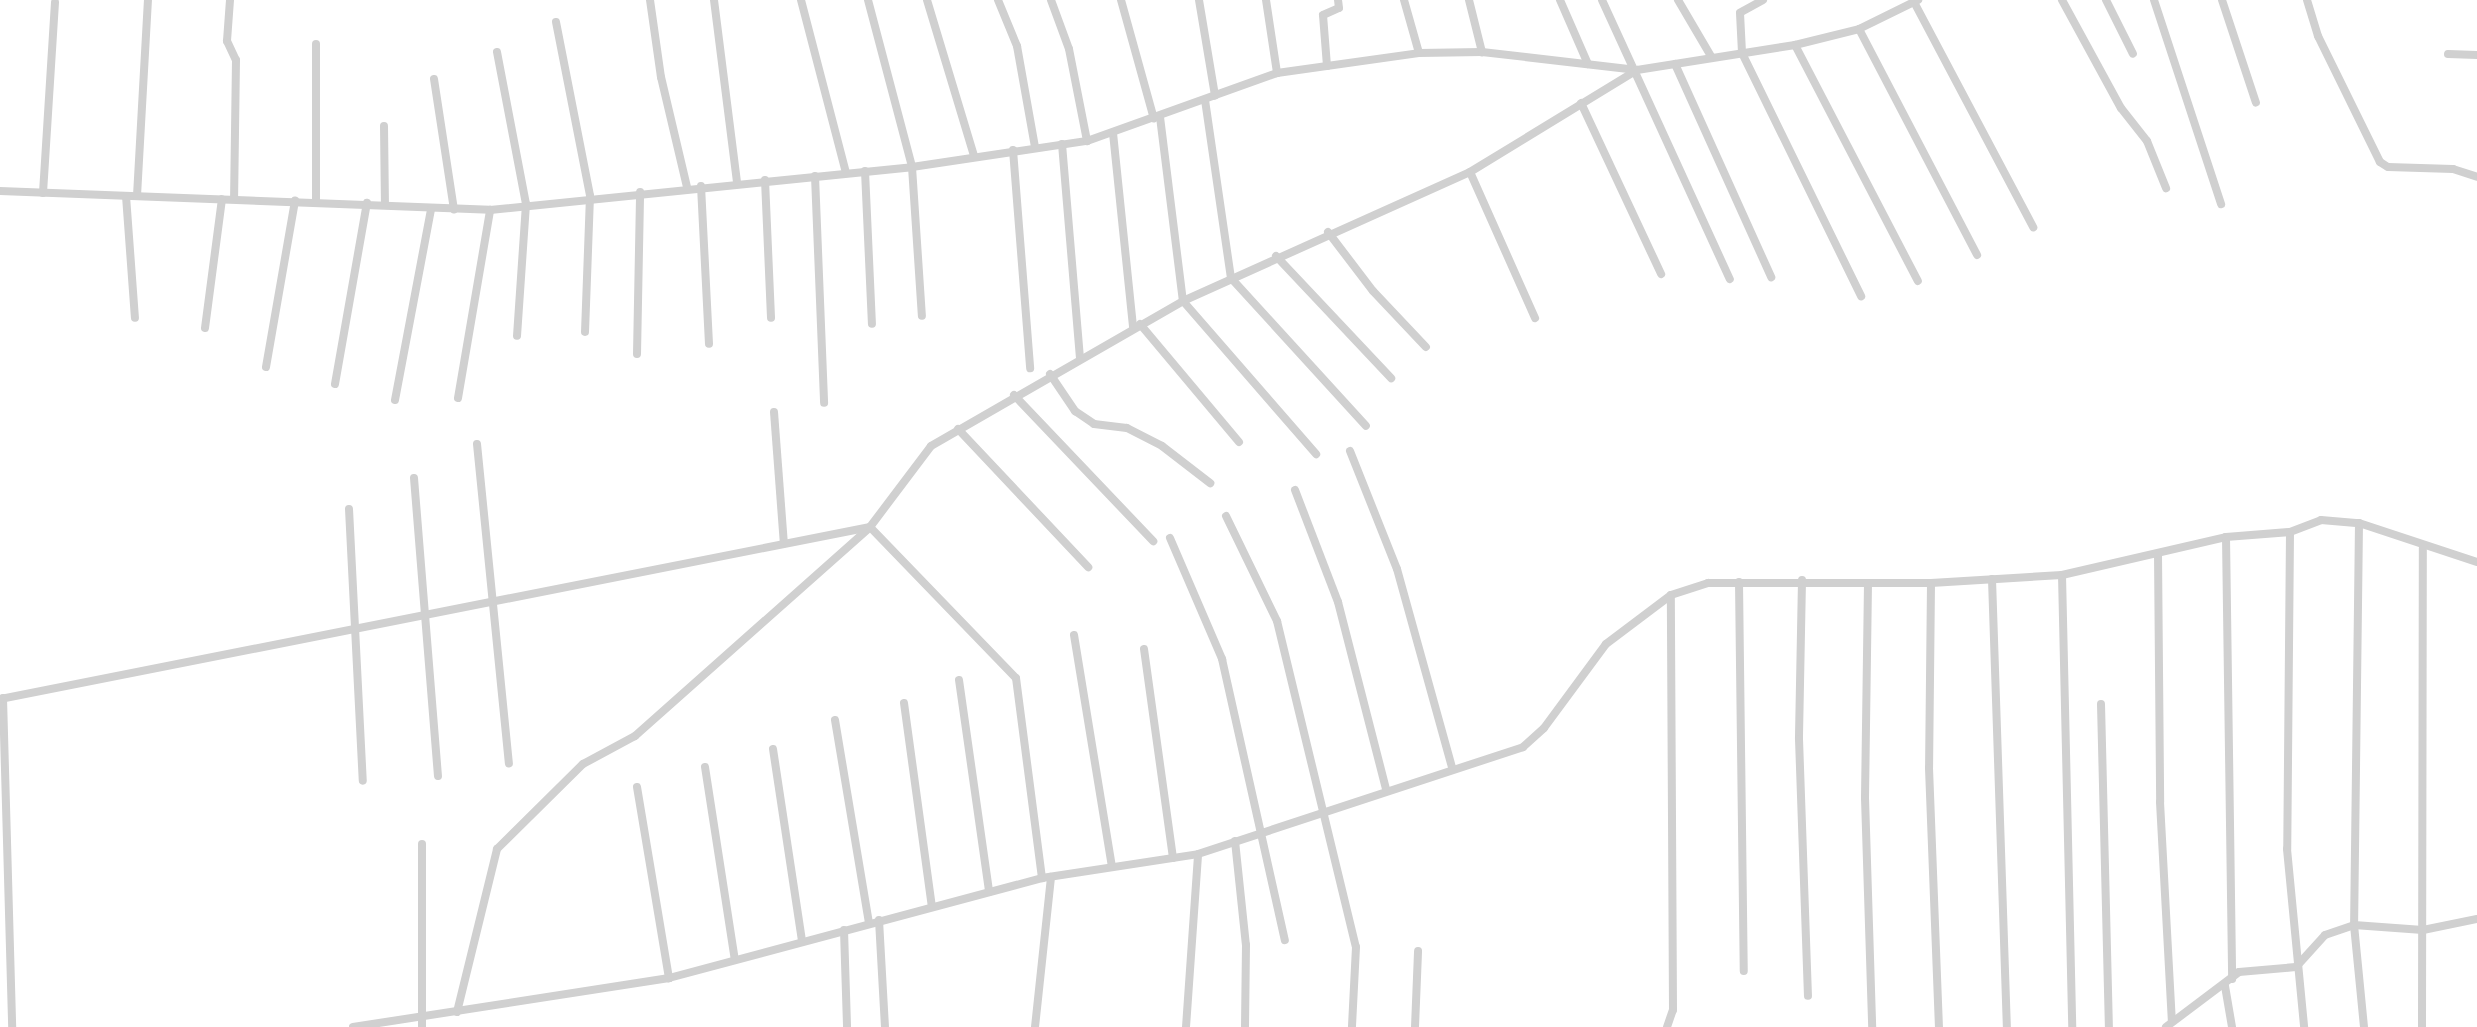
<!DOCTYPE html>
<style>
body{margin:0}
#map{position:relative;width:2477px;height:1027px;overflow:hidden;background:#fff;font-family:"Space Grotesk",sans-serif}
div>[style]{position:absolute}
.street>*{height:8px;margin:-4px;padding:0 4px;transform-origin:4px;border-radius:4px;background:#d0d0d0}
span{translate:-50% -50%;white-space:nowrap;text-align:center;line-height:1.15;-webkit-text-stroke:7px #fff;paint-order:stroke}
</style>
<div id="map">
<div class="street">
<i style="left:230px;top:0;width:41px;rotate:94.2deg"></i>
<i style="left:227px;top:41px;width:21px;rotate:65deg"></i>
<i style="left:236px;top:60px;width:139px;rotate:90.8deg"></i>
<i style="left:650px;top:0;width:78px;rotate:81.9deg"></i>
<i style="left:661px;top:77px;width:113px;rotate:76.7deg"></i>
<i style="left:714px;top:0;width:184px;rotate:82.8deg"></i>
<i style="left:801px;top:0;width:179px;rotate:75.4deg"></i>
<i style="left:868px;top:0;width:173px;rotate:75.2deg"></i>
<i style="left:912px;top:167px;width:149px;rotate:86.2deg"></i>
<i style="left:927px;top:0;width:163px;rotate:73.2deg"></i>
<i style="left:998px;top:0;width:50px;rotate:67.6deg"></i>
<i style="left:1017px;top:46px;width:103px;rotate:79.9deg"></i>
<i style="left:1051px;top:0;width:52px;rotate:69.8deg"></i>
<i style="left:1069px;top:49px;width:94px;rotate:78.9deg"></i>
<i style="left:1121px;top:0;width:123px;rotate:74.5deg"></i>
<i style="left:1199px;top:0;width:97px;rotate:80.5deg"></i>
<i style="left:1266px;top:0;width:74px;rotate:81.4deg"></i>
<i style="left:1404px;top:0;width:55px;rotate:74.2deg"></i>
<i style="left:1469px;top:0;width:54px;rotate:76deg"></i>
<i style="left:1560px;top:0;width:70px;rotate:66.4deg"></i>
<i style="left:1602px;top:0;width:307px;rotate:65.4deg"></i>
<i style="left:1678px;top:0;width:67px;rotate:59.6deg"></i>
<i style="left:1763px;top:0;width:26px;rotate:151deg"></i>
<i style="left:1740px;top:13px;width:40px;rotate:87.1deg"></i>
<i style="left:1742px;top:53px;width:271px;rotate:63.9deg"></i>
<i style="left:2062px;top:0;width:123px;rotate:61.4deg"></i>
<i style="left:2121px;top:108px;width:42px;rotate:51.8deg"></i>
<i style="left:2147px;top:141px;width:51px;rotate:68deg"></i>
<i style="left:2106px;top:0;width:60px;rotate:63.4deg"></i>
<i style="left:2154px;top:0;width:215px;rotate:71.8deg"></i>
<i style="left:2222px;top:0;width:108px;rotate:71.7deg"></i>
<i style="left:2307px;top:0;width:38px;rotate:73deg"></i>
<i style="left:2318px;top:36px;width:140px;rotate:63.8deg"></i>
<i style="left:2380px;top:162px;width:9px;rotate:32deg"></i>
<i style="left:2388px;top:167px;width:65px;rotate:1.8deg"></i>
<i style="left:2453px;top:169px;width:25px;rotate:18deg"></i>
<i style="left:1914px;top:2px;width:255px;rotate:62.1deg"></i>
<i style="left:556px;top:22px;width:177px;rotate:78.9deg"></i>
<i style="left:590px;top:196px;width:136px;rotate:92.1deg"></i>
<i style="left:1859px;top:29px;width:255px;rotate:62.4deg"></i>
<i style="left:316px;top:44px;width:158px;rotate:90deg"></i>
<i style="left:1795px;top:45px;width:266px;rotate:62.5deg"></i>
<i style="left:497px;top:52px;width:155px;rotate:79.2deg"></i>
<i style="left:526px;top:204px;width:132px;rotate:93.9deg"></i>
<i style="left:2448px;top:54px;width:29px;rotate:2deg"></i>
<i style="left:1675px;top:64px;width:234px;rotate:65.7deg"></i>
<i style="left:1327px;top:66px;width:51px;rotate:-94.5deg"></i>
<i style="left:1323px;top:15px;width:17px;rotate:-24deg"></i>
<i style="left:1339px;top:8px;width:8px;rotate:-97deg"></i>
<i style="left:434px;top:79px;width:132px;rotate:81.3deg"></i>
<i style="left:1205px;top:100px;width:180px;rotate:81.7deg"></i>
<i style="left:1231px;top:278px;width:200px;rotate:47.6deg"></i>
<i style="left:1581px;top:103px;width:189px;rotate:64.9deg"></i>
<i style="left:1160px;top:117px;width:185px;rotate:82.9deg"></i>
<i style="left:1183px;top:301px;width:203px;rotate:49deg"></i>
<i style="left:384px;top:126px;width:78px;rotate:89.3deg"></i>
<i style="left:1113px;top:133px;width:196px;rotate:84.1deg"></i>
<i style="left:1062px;top:144px;width:214px;rotate:85.2deg"></i>
<i style="left:1013px;top:150px;width:219px;rotate:85.5deg"></i>
<i style="left:865px;top:171px;width:153px;rotate:87.4deg"></i>
<i style="left:1470px;top:172px;width:160px;rotate:66deg"></i>
<i style="left:815px;top:176px;width:227px;rotate:87.7deg"></i>
<i style="left:765px;top:180px;width:138px;rotate:87.5deg"></i>
<i style="left:701px;top:186px;width:158px;rotate:87.1deg"></i>
<i style="left:0;top:191px;width:490px;rotate:2.2deg"></i>
<i style="left:490px;top:210px;width:424px;rotate:-5.8deg"></i>
<i style="left:912px;top:167px;width:177px;rotate:-8.5deg"></i>
<i style="left:1087px;top:141px;width:202px;rotate:-19.7deg"></i>
<i style="left:1277px;top:73px;width:143px;rotate:-8deg"></i>
<i style="left:1419px;top:53px;width:63px;rotate:-0.9deg"></i>
<i style="left:1482px;top:52px;width:156px;rotate:6.6deg"></i>
<i style="left:1637px;top:70px;width:160px;rotate:-9deg"></i>
<i style="left:1795px;top:45px;width:66px;rotate:-14deg"></i>
<i style="left:1859px;top:29px;width:66px;rotate:-26.2deg"></i>
<i style="left:43px;top:193px;width:191px;rotate:-86.4deg"></i>
<i style="left:126px;top:196px;width:122px;rotate:85.8deg"></i>
<i style="left:137px;top:196px;width:196px;rotate:-86.8deg"></i>
<i style="left:1328px;top:232px;width:74px;rotate:52.7deg"></i>
<i style="left:1373px;top:291px;width:77px;rotate:46.6deg"></i>
<i style="left:1276px;top:256px;width:168px;rotate:46.7deg"></i>
<i style="left:1140px;top:324px;width:154px;rotate:50deg"></i>
<i style="left:205px;top:328px;width:130px;rotate:-82.5deg"></i>
<i style="left:637px;top:354px;width:162px;rotate:-88.9deg"></i>
<i style="left:266px;top:367px;width:169px;rotate:-80.1deg"></i>
<i style="left:1050px;top:374px;width:45px;rotate:56deg"></i>
<i style="left:1075px;top:411px;width:23px;rotate:34deg"></i>
<i style="left:1094px;top:424px;width:33px;rotate:7deg"></i>
<i style="left:1127px;top:428px;width:39px;rotate:27deg"></i>
<i style="left:1162px;top:446px;width:61px;rotate:37.6deg"></i>
<i style="left:335px;top:384px;width:184px;rotate:-80deg"></i>
<i style="left:1014px;top:395px;width:202px;rotate:46.4deg"></i>
<i style="left:458px;top:398px;width:191px;rotate:-80.3deg"></i>
<i style="left:395px;top:400px;width:194px;rotate:-79.3deg"></i>
<i style="left:774px;top:412px;width:132px;rotate:85.7deg"></i>
<i style="left:958px;top:429px;width:190px;rotate:46.7deg"></i>
<i style="left:477px;top:444px;width:321px;rotate:84.3deg"></i>
<i style="left:1350px;top:451px;width:127px;rotate:68.3deg"></i>
<i style="left:1397px;top:569px;width:205px;rotate:74.5deg"></i>
<i style="left:414px;top:478px;width:299px;rotate:85.4deg"></i>
<i style="left:1295px;top:490px;width:120px;rotate:69deg"></i>
<i style="left:1338px;top:602px;width:193px;rotate:75.6deg"></i>
<i style="left:349px;top:509px;width:272px;rotate:87.1deg"></i>
<i style="left:1226px;top:516px;width:117px;rotate:64.1deg"></i>
<i style="left:1277px;top:621px;width:335px;rotate:76.4deg"></i>
<i style="left:1356px;top:947px;width:80px;rotate:92.9deg"></i>
<i style="left:2359px;top:523px;width:402px;rotate:90.7deg"></i>
<i style="left:2354px;top:925px;width:102px;rotate:84.4deg"></i>
<i style="left:2290px;top:532px;width:317px;rotate:90.5deg"></i>
<i style="left:2287px;top:849px;width:179px;rotate:84.5deg"></i>
<i style="left:2226px;top:537px;width:442px;rotate:89.2deg"></i>
<i style="left:1170px;top:538px;width:132px;rotate:66.7deg"></i>
<i style="left:1222px;top:659px;width:288px;rotate:77.4deg"></i>
<i style="left:2158px;top:554px;width:248px;rotate:89.5deg"></i>
<i style="left:2160px;top:802px;width:220px;rotate:86.9deg"></i>
<i style="left:2062px;top:575px;width:452px;rotate:88.7deg"></i>
<i style="left:1992px;top:579px;width:448px;rotate:88.1deg"></i>
<i style="left:1802px;top:580px;width:159px;rotate:91.1deg"></i>
<i style="left:1799px;top:739px;width:257px;rotate:88deg"></i>
<i style="left:1739px;top:582px;width:389px;rotate:89.3deg"></i>
<i style="left:1868px;top:583px;width:215px;rotate:90.8deg"></i>
<i style="left:1865px;top:798px;width:229px;rotate:88.2deg"></i>
<i style="left:1931px;top:583px;width:185px;rotate:90.6deg"></i>
<i style="left:1929px;top:768px;width:259px;rotate:87.8deg"></i>
<i style="left:1074px;top:635px;width:235px;rotate:80.7deg"></i>
<i style="left:1144px;top:649px;width:211px;rotate:82.1deg"></i>
<i style="left:959px;top:680px;width:214px;rotate:81.9deg"></i>
<i style="left:3px;top:698px;width:329px;rotate:88.4deg"></i>
<i style="left:0;top:699px;width:887px;rotate:-11.18deg"></i>
<i style="left:870px;top:527px;width:210px;rotate:46deg"></i>
<i style="left:1016px;top:678px;width:202px;rotate:82.6deg"></i>
<i style="left:904px;top:703px;width:206px;rotate:82.2deg"></i>
<i style="left:2101px;top:704px;width:323px;rotate:88.6deg"></i>
<i style="left:835px;top:720px;width:206px;rotate:80.5deg"></i>
<i style="left:773px;top:749px;width:194px;rotate:81.4deg"></i>
<i style="left:705px;top:767px;width:195px;rotate:81.2deg"></i>
<i style="left:637px;top:787px;width:194px;rotate:80.5deg"></i>
<i style="left:1235px;top:841px;width:105px;rotate:84deg"></i>
<i style="left:1246px;top:945px;width:82px;rotate:90.7deg"></i>
<i style="left:879px;top:920px;width:107px;rotate:86.8deg"></i>
<i style="left:844px;top:930px;width:97px;rotate:88.2deg"></i>
<i style="left:2225px;top:986px;width:42px;rotate:80.3deg"></i>
<i style="left:457px;top:1012px;width:168px;rotate:-76.2deg"></i>
<i style="left:497px;top:849px;width:121px;rotate:-44.7deg"></i>
<i style="left:583px;top:764px;width:59px;rotate:-28.3deg"></i>
<i style="left:635px;top:736px;width:314px;rotate:-41.6deg"></i>
<i style="left:870px;top:527px;width:101px;rotate:-53deg"></i>
<i style="left:931px;top:446px;width:291px;rotate:-29.9deg"></i>
<i style="left:1183px;top:301px;width:315px;rotate:-24.2deg"></i>
<i style="left:1470px;top:172px;width:196px;rotate:-31.4deg"></i>
<i style="left:353px;top:1027px;width:320px;rotate:-8.8deg"></i>
<i style="left:669px;top:978px;width:386px;rotate:-15deg"></i>
<i style="left:1042px;top:878px;width:158px;rotate:-8.7deg"></i>
<i style="left:1198px;top:854px;width:342px;rotate:-18.2deg"></i>
<i style="left:1523px;top:747px;width:28px;rotate:-42deg"></i>
<i style="left:1544px;top:728px;width:104px;rotate:-53.6deg"></i>
<i style="left:1606px;top:644px;width:81px;rotate:-37deg"></i>
<i style="left:1671px;top:595px;width:39px;rotate:-18deg"></i>
<i style="left:1708px;top:583px;width:223px"></i>
<i style="left:1931px;top:583px;width:131px;rotate:-3.5deg"></i>
<i style="left:2062px;top:575px;width:168px;rotate:-13deg"></i>
<i style="left:2226px;top:537px;width:64px;rotate:-4.5deg"></i>
<i style="left:2290px;top:532px;width:33px;rotate:-21deg"></i>
<i style="left:2321px;top:520px;width:38px;rotate:5deg"></i>
<i style="left:2359px;top:523px;width:124px;rotate:18.3deg"></i>
<i style="left:422px;top:1027px;width:183px;rotate:-90deg"></i>
<i style="left:1035px;top:1027px;width:151px;rotate:-83.9deg"></i>
<i style="left:1186px;top:1027px;width:173px;rotate:-86deg"></i>
<i style="left:1415px;top:1027px;width:76px;rotate:-87.7deg"></i>
<i style="left:1667px;top:1027px;width:18px;rotate:-71deg"></i>
<i style="left:1673px;top:1010px;width:415px;rotate:-90.3deg"></i>
<i style="left:2166px;top:1027px;width:91px;rotate:-37deg"></i>
<i style="left:2239px;top:972px;width:57px;rotate:-5deg"></i>
<i style="left:2296px;top:967px;width:43px;rotate:-47.8deg"></i>
<i style="left:2325px;top:935px;width:31px;rotate:-19deg"></i>
<i style="left:2354px;top:925px;width:69px;rotate:4.1deg"></i>
<i style="left:2423px;top:930px;width:55px;rotate:-11.5deg"></i>
<i style="left:2422px;top:1027px;width:479px;rotate:-89.9deg"></i>
</div>
</div>
